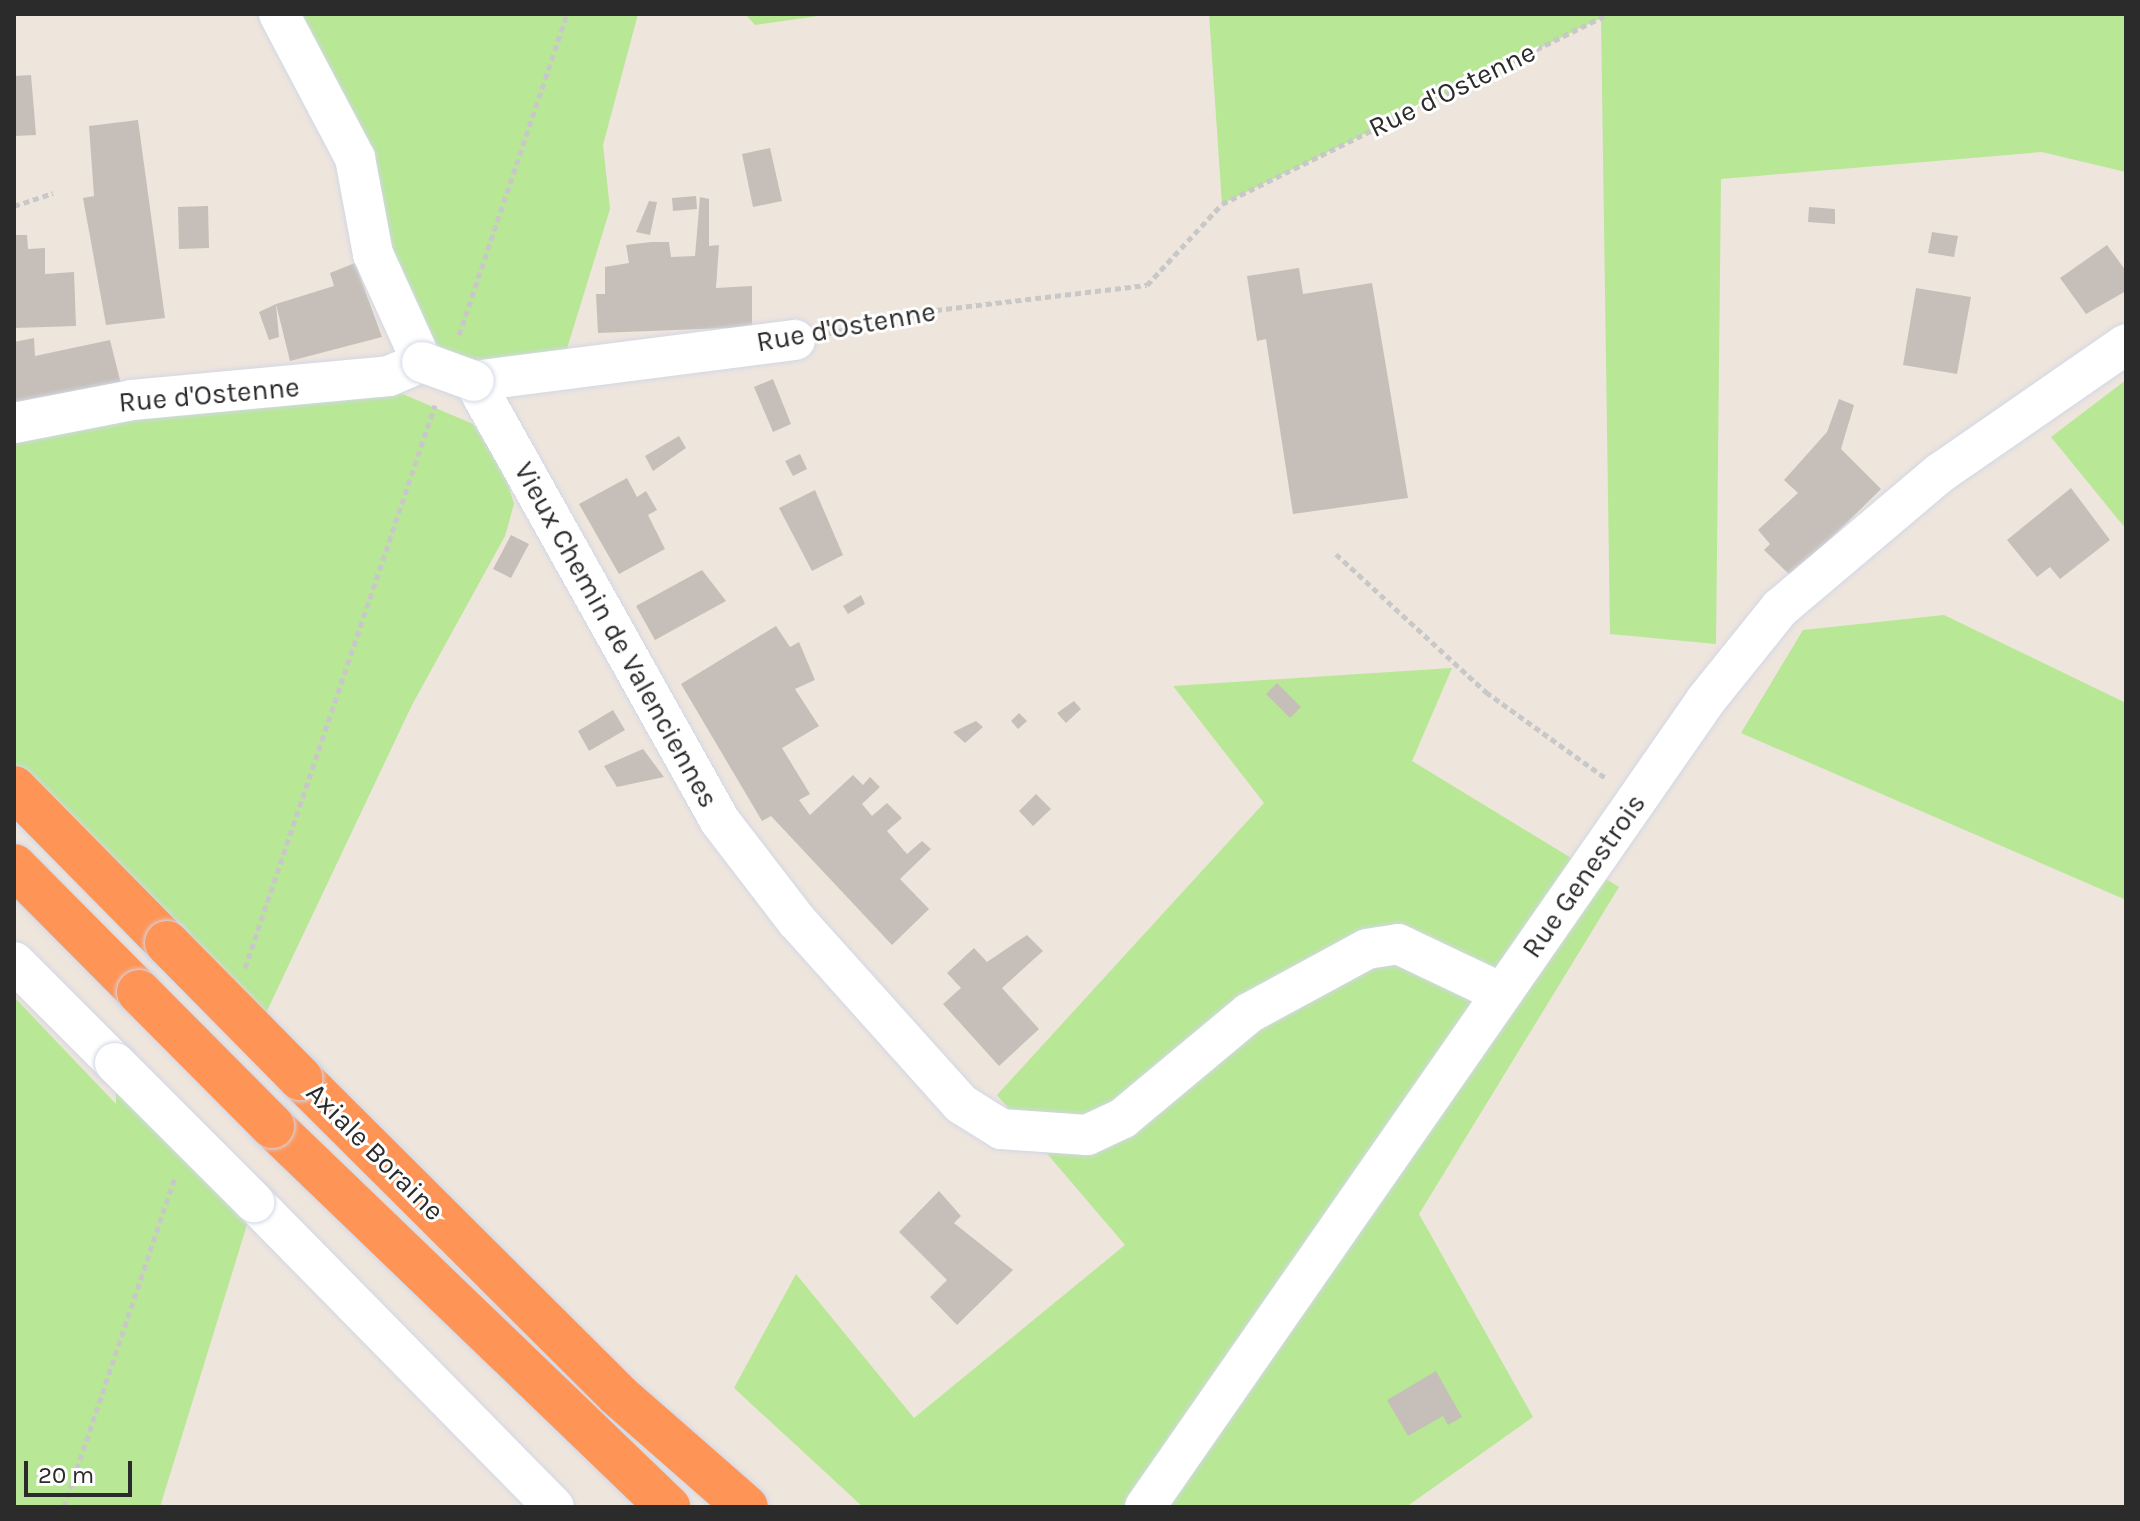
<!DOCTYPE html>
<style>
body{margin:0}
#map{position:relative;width:2140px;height:1521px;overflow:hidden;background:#eee5dd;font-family:Karla,sans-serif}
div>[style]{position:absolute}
.green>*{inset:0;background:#b8e796}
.building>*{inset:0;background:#c6bfb9}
.path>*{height:5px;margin-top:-2.5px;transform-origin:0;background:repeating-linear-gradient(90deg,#c8c8c8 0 6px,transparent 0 10px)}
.roads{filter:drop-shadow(0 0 2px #d2d7e5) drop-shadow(0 0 2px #d2d7e5)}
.minor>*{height:40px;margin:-20px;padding:0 20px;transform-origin:20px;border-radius:20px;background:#fff}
.highway>*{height:44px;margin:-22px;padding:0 22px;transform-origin:22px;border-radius:22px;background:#ff9457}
.bridges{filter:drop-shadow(0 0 2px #d2d7e5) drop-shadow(0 0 2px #d2d7e5)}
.minor-bridge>*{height:40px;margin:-20px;padding:0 20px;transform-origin:20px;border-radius:20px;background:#fff}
.highway-bridge>*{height:44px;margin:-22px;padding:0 22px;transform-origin:22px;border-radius:22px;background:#ff9457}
span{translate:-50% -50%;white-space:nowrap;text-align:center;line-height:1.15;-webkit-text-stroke:6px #fff;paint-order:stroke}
.street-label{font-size:28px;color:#2b2b2b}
.frame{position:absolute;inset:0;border:16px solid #2b2b2b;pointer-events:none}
.scale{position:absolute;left:24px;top:1461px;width:108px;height:36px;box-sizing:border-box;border:4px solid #2b2b2b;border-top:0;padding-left:10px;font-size:24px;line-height:28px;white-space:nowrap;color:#2b2b2b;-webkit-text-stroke:6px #fff;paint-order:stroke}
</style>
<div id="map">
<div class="green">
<i style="clip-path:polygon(279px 14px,638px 14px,603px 145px,610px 209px,561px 368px,422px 362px)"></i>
<i style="clip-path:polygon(745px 14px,832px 14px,755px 25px)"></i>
<i style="clip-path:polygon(1209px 14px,2126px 14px,2126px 172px,2042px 152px,1721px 179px,1716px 644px,1610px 634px,1601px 18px,1222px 204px)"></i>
<i style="clip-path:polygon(2126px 380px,2126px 529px,2051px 437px)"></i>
<i style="clip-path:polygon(398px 392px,473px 424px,504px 471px,514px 504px,505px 536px,412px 705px,256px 1034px,14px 788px,14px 423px)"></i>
<i style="clip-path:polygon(1944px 615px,2126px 703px,2126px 900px,1741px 733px,1803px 630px)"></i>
<i style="clip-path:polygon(1452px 668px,1412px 761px,1619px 887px,1419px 1214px,1533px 1417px,1406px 1507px,863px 1507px,734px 1388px,796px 1274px,914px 1418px,1125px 1245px,997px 1095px,1264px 803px,1173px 686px)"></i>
<i style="clip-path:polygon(14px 997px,116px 1104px,115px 1063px,254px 1202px,160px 1507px,14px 1507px)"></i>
</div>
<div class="building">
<i style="clip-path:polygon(31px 75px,36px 135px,14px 136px,14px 76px)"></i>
<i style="clip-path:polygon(138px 120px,165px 318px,106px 325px,83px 198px,94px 196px,89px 126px)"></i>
<i style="clip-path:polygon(770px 148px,782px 201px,753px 207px,742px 154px)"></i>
<i style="clip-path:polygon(696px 196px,697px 209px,673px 211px,672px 198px)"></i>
<i style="clip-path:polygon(700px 197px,709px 199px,709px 246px,719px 245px,716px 288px,752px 286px,752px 327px,598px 333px,596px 294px,605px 294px,605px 267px,629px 263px,626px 245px,651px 242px,669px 242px,671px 257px,695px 256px)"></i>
<i style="clip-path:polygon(649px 201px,657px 202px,650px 235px,636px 232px)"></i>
<i style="clip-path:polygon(208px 206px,209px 248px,179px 249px,178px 207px)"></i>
<i style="clip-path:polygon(1809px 207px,1835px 209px,1835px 224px,1808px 222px)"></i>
<i style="clip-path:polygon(1932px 232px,1958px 236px,1954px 257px,1928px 253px)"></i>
<i style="clip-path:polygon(14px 235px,27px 235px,28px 249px,45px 248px,45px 274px,74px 272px,76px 326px,14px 328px)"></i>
<i style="clip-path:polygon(2107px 245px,2126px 271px,2126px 291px,2086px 314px,2060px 278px)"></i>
<i style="clip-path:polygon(355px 263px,382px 337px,290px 361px,276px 304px,279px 337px,269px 340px,259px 312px,276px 304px,334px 286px,330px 273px)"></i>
<i style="clip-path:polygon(1299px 268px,1303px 294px,1372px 283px,1408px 498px,1293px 514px,1266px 339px,1257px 341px,1247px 276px)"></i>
<i style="clip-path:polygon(1916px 288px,1971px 297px,1957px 374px,1903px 365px)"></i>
<i style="clip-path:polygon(34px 338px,35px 356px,110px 340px,121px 384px,14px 411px,14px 342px)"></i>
<i style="clip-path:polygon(773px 379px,791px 424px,773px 432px,754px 387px)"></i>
<i style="clip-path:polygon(1839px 399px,1854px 405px,1841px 449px,1881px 489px,1792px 577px,1764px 550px,1770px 544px,1758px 530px,1798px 493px,1784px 480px,1827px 432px)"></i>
<i style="clip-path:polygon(679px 436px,686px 448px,653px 471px,645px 456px)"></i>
<i style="clip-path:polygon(800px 454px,807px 469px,793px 476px,785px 461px)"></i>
<i style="clip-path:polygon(627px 478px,637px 497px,646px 491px,657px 510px,648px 515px,665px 549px,619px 574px,579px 504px)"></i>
<i style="clip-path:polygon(2071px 488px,2110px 540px,2060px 579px,2050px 567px,2037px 577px,2007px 540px)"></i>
<i style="clip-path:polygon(815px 490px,843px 555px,812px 571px,779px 508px)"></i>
<i style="clip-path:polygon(511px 535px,529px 544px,511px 578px,493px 569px)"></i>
<i style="clip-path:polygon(702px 570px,726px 601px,655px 640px,636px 606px)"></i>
<i style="clip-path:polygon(861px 595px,865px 604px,848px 614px,843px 606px)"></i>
<i style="clip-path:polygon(776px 626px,790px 647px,799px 642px,815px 680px,795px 689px,819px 726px,782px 748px,810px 794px,799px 800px,810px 815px,853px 775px,863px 785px,870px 777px,880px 787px,862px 804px,872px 816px,887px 803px,902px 818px,887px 831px,907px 854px,922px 841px,931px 849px,900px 879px,929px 909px,892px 945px,771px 816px,762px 821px,681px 684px)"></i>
<i style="clip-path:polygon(1277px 683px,1301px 707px,1290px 718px,1266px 694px)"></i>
<i style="clip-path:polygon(1074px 701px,1081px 709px,1066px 723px,1057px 713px)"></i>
<i style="clip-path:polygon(613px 710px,625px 730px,589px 751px,578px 731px)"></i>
<i style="clip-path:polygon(1019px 713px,1027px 721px,1018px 729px,1011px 721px)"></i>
<i style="clip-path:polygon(976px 721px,983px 727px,965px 743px,953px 732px)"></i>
<i style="clip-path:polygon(643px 749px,664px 777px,617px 787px,604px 766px)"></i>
<i style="clip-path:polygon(1036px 794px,1051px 809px,1033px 826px,1019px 811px)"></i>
<i style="clip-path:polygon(1027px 935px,1043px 951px,1002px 988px,1039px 1029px,999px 1066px,943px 1004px,961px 988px,947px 973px,974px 948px,987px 962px)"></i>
<i style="clip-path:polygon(939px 1191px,961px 1216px,954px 1223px,1013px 1270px,957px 1325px,930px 1297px,947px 1280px,899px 1232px)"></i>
<i style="clip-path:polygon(1436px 1371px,1462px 1417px,1448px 1425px,1443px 1416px,1408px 1436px,1387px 1400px)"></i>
</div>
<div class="path">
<i style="left:14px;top:206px;width:41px;rotate:-18.4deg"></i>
<i style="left:829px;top:333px;width:109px;rotate:-12.1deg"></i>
<i style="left:936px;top:310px;width:212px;rotate:-6.8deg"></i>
<i style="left:1147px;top:285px;width:110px;rotate:-47.2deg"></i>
<i style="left:1222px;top:204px;width:430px;rotate:-26.2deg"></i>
<i style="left:459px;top:335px;width:339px;rotate:-71.4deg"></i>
<i style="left:1336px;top:554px;width:204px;rotate:42.6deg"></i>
<i style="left:1486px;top:692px;width:149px;rotate:35.7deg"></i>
<i style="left:245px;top:968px;width:594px;rotate:-71.35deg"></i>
<i style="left:64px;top:1507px;width:350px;rotate:-71.4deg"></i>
</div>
<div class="roads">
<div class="minor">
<i style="left:795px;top:340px;width:324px;rotate:172.7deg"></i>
<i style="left:474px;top:381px;width:504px;rotate:60.79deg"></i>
<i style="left:720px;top:821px;width:125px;rotate:52.5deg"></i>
<i style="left:796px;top:920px;width:247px;rotate:48.1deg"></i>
<i style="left:961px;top:1104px;width:47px;rotate:32deg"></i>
<i style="left:1001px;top:1129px;width:86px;rotate:4deg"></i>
<i style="left:1087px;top:1135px;width:40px;rotate:-25deg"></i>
<i style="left:1123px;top:1118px;width:164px;rotate:-39.8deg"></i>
<i style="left:1249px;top:1013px;width:134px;rotate:-28.5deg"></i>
<i style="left:1367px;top:949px;width:31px;rotate:-9deg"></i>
<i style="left:1398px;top:944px;width:114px;rotate:25.4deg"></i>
<i style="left:14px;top:423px;width:120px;rotate:-11deg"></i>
<i style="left:132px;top:400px;width:258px;rotate:-5.3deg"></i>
<i style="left:389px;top:376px;width:36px;rotate:-23deg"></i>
<i style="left:422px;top:362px;width:119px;rotate:-114.4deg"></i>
<i style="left:373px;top:254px;width:98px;rotate:-100.6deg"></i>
<i style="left:355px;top:158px;width:163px;rotate:-117.8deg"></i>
<i style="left:14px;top:962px;width:143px;rotate:45deg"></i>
<i style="left:254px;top:1202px;width:428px;rotate:45.5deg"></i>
<i style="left:1145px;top:1507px;width:983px;rotate:-55.19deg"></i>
<i style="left:1706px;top:700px;width:118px;rotate:-51.2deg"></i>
<i style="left:1780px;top:608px;width:209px;rotate:-40.2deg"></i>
<i style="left:1940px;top:473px;width:226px;rotate:-34.7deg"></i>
</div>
<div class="highway">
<i style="left:14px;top:788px;width:218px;rotate:45.4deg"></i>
<i style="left:14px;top:866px;width:177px;rotate:45.2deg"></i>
<i style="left:300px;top:1078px;width:449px;rotate:44.9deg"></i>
<i style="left:618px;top:1395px;width:170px;rotate:41.2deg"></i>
<i style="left:272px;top:1126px;width:550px;rotate:43.89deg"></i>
</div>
</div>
<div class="bridges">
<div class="minor-bridge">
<i style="left:422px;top:362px;width:55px;rotate:20.1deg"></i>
<i style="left:115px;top:1063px;width:197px;rotate:45deg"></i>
</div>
<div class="highway-bridge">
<i style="left:167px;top:943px;width:190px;rotate:45.4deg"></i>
<i style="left:139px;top:992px;width:189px;rotate:45.2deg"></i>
</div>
</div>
<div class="street-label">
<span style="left:1452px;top:90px;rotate:-26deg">Rue d'Ostenne</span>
<span style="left:846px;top:327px;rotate:-10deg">Rue d'Ostenne</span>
<span style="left:209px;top:395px;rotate:-5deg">Rue d'Ostenne</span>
<span style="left:616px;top:635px;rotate:61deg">Vieux Chemin de Valenciennes</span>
<span style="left:1584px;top:876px;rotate:-55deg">Rue Genestrois</span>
<span style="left:375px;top:1152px;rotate:45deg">Axiale Boraine</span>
</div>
<div class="frame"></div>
<div class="scale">20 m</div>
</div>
